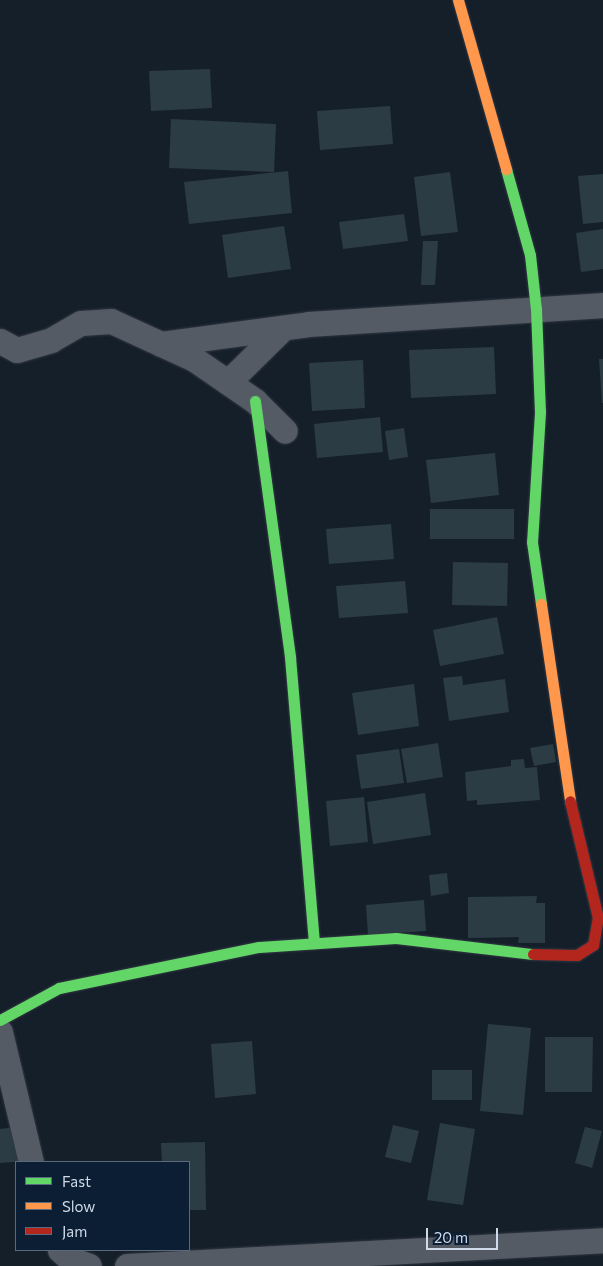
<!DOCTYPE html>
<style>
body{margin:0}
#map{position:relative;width:603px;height:1266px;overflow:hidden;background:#151f2a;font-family:Commissioner,sans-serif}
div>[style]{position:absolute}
.building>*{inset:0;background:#2b3c45}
.roads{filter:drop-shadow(0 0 1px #313842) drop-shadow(0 0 1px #313842)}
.street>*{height:25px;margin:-12.5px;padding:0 12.5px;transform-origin:12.5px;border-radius:12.5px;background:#545b65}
.fast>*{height:11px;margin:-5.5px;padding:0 5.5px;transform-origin:5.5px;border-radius:5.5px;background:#63d668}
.slow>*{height:11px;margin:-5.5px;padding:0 5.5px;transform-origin:5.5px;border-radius:5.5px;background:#ff974d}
.jam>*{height:11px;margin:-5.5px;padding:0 5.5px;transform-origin:5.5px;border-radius:5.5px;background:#b3261e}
span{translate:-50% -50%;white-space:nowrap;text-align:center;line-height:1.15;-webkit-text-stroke:4px #0c1e33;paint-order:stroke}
.legend{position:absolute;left:15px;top:1161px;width:175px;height:90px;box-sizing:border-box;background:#0c1e33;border:1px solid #5a697c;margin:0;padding:6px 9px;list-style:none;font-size:15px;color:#cedae9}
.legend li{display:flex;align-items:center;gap:10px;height:25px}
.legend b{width:25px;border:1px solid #5a697c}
.scale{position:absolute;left:426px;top:1228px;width:72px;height:22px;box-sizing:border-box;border:2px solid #cedae9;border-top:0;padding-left:6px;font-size:15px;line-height:18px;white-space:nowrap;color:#cedae9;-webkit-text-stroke:4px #0c1e33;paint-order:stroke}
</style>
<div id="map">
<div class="building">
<i style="clip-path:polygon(210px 69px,212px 108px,151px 111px,149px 71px)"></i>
<i style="clip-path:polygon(390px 106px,393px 144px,320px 150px,317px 111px)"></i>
<i style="clip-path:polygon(171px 119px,276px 124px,274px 172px,169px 168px)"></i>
<i style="clip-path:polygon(288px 171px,292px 213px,189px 224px,184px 182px)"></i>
<i style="clip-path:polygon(450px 172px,458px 232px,421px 236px,414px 177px)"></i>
<i style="clip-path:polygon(603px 174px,603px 222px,583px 224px,578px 176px)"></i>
<i style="clip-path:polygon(404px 214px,408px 241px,343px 249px,339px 222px)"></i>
<i style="clip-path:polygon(284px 226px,291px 269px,228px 278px,222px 235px)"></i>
<i style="clip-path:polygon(603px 229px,603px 269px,581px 272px,576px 233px)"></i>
<i style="clip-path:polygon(423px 241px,438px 241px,435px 285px,421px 285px)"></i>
<i style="clip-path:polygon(494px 347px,496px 394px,411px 398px,409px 350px)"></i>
<i style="clip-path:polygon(599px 359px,603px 359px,603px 403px,602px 403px)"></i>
<i style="clip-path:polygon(363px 360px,365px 408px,312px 411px,309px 363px)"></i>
<i style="clip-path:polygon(380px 417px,383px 452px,317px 458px,314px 424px)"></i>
<i style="clip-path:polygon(404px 428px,408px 457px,389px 460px,385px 431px)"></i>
<i style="clip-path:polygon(495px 453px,499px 495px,431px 503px,426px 460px)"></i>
<i style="clip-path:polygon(430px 509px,514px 509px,514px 539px,430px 539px)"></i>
<i style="clip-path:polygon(391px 524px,394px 559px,329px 564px,326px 529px)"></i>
<i style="clip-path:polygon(453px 562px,508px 563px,507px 606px,452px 605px)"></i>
<i style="clip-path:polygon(405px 581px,408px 613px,339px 618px,336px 586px)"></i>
<i style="clip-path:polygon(497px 617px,504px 654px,440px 666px,433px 630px)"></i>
<i style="clip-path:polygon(462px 676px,463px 685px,505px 679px,509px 712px,449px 721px,443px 678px)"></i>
<i style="clip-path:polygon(414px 684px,419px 726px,358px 735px,352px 693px)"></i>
<i style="clip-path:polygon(438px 743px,443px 777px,407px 783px,401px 749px)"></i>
<i style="clip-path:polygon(553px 744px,556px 762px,534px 766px,530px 748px)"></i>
<i style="clip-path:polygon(399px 749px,404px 783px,361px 789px,356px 755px)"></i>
<i style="clip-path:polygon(524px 759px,525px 768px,537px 767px,540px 800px,477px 805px,477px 800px,467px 801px,465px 772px,511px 766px,511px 760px)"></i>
<i style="clip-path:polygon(425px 793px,431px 835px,373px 844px,367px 802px)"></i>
<i style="clip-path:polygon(364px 797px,368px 842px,330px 846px,326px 801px)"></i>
<i style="clip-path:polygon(447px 873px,449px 893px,431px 896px,429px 875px)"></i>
<i style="clip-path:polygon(537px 896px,536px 903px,545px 903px,545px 943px,518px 943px,519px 937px,468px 938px,468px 897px)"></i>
<i style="clip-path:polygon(424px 900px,426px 931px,368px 935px,366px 905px)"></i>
<i style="clip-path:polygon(488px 1024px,531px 1028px,523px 1115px,480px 1111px)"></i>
<i style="clip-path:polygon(545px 1037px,593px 1037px,592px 1092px,545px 1092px)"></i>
<i style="clip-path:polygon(252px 1041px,256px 1094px,215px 1098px,211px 1044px)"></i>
<i style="clip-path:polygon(432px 1070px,472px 1070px,472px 1100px,432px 1100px)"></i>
<i style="clip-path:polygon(440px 1123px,475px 1129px,463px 1205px,427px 1200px)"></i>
<i style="clip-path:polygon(393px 1125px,419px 1131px,411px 1163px,385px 1157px)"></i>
<i style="clip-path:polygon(23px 1126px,26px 1161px,0 1163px,0 1129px)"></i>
<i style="clip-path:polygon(585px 1127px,602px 1131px,592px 1168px,575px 1163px)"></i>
<i style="clip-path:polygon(205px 1142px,206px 1210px,189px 1210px,189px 1162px,162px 1162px,161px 1143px)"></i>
</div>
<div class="roads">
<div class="street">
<i style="left:0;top:341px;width:19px;rotate:28deg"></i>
<i style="left:17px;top:350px;width:35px;rotate:-16deg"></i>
<i style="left:51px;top:340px;width:34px;rotate:-30deg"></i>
<i style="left:81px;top:323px;width:30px;rotate:-4deg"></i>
<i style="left:111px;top:321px;width:91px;rotate:24.6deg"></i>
<i style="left:194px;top:359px;width:74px;rotate:34.5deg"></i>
<i style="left:255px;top:401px;width:42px;rotate:45deg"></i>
<i style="left:161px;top:344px;width:149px;rotate:-7.7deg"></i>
<i style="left:309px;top:324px;width:295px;rotate:-3.7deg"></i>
<i style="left:228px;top:382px;width:77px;rotate:-44.5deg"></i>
<i style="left:0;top:1032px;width:134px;rotate:76.6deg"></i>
<i style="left:60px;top:1250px;width:13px;rotate:42deg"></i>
<i style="left:70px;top:1259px;width:20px;rotate:20deg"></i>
<i style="left:127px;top:1266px;width:477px;rotate:-3.1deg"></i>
</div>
<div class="fast">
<i style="left:506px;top:169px;width:89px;rotate:74.4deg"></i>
<i style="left:530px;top:255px;width:54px;rotate:83.7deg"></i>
<i style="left:536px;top:309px;width:103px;rotate:87.8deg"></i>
<i style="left:540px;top:412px;width:130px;rotate:93.5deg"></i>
<i style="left:532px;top:542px;width:63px;rotate:81.7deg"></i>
<i style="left:255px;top:401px;width:258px;rotate:82.2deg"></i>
<i style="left:290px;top:657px;width:287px;rotate:85.2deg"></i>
<i style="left:0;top:1020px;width:67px;rotate:-28.5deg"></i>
<i style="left:59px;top:988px;width:204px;rotate:-11.6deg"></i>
<i style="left:259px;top:947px;width:137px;rotate:-3.8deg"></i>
<i style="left:396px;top:938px;width:138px;rotate:6.7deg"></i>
</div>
<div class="slow">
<i style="left:458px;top:0;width:176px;rotate:74.1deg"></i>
<i style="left:541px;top:604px;width:199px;rotate:81.6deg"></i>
</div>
<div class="jam">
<i style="left:533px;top:954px;width:44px;rotate:1.3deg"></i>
<i style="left:577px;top:955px;width:19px;rotate:-32deg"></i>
<i style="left:593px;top:945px;width:27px;rotate:-80deg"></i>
<i style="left:598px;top:918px;width:120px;rotate:-103.5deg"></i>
</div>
</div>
<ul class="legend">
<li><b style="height:6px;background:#63d668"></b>Fast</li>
<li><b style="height:6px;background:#ff974d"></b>Slow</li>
<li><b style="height:6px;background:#b3261e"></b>Jam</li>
</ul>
<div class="scale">20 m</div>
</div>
